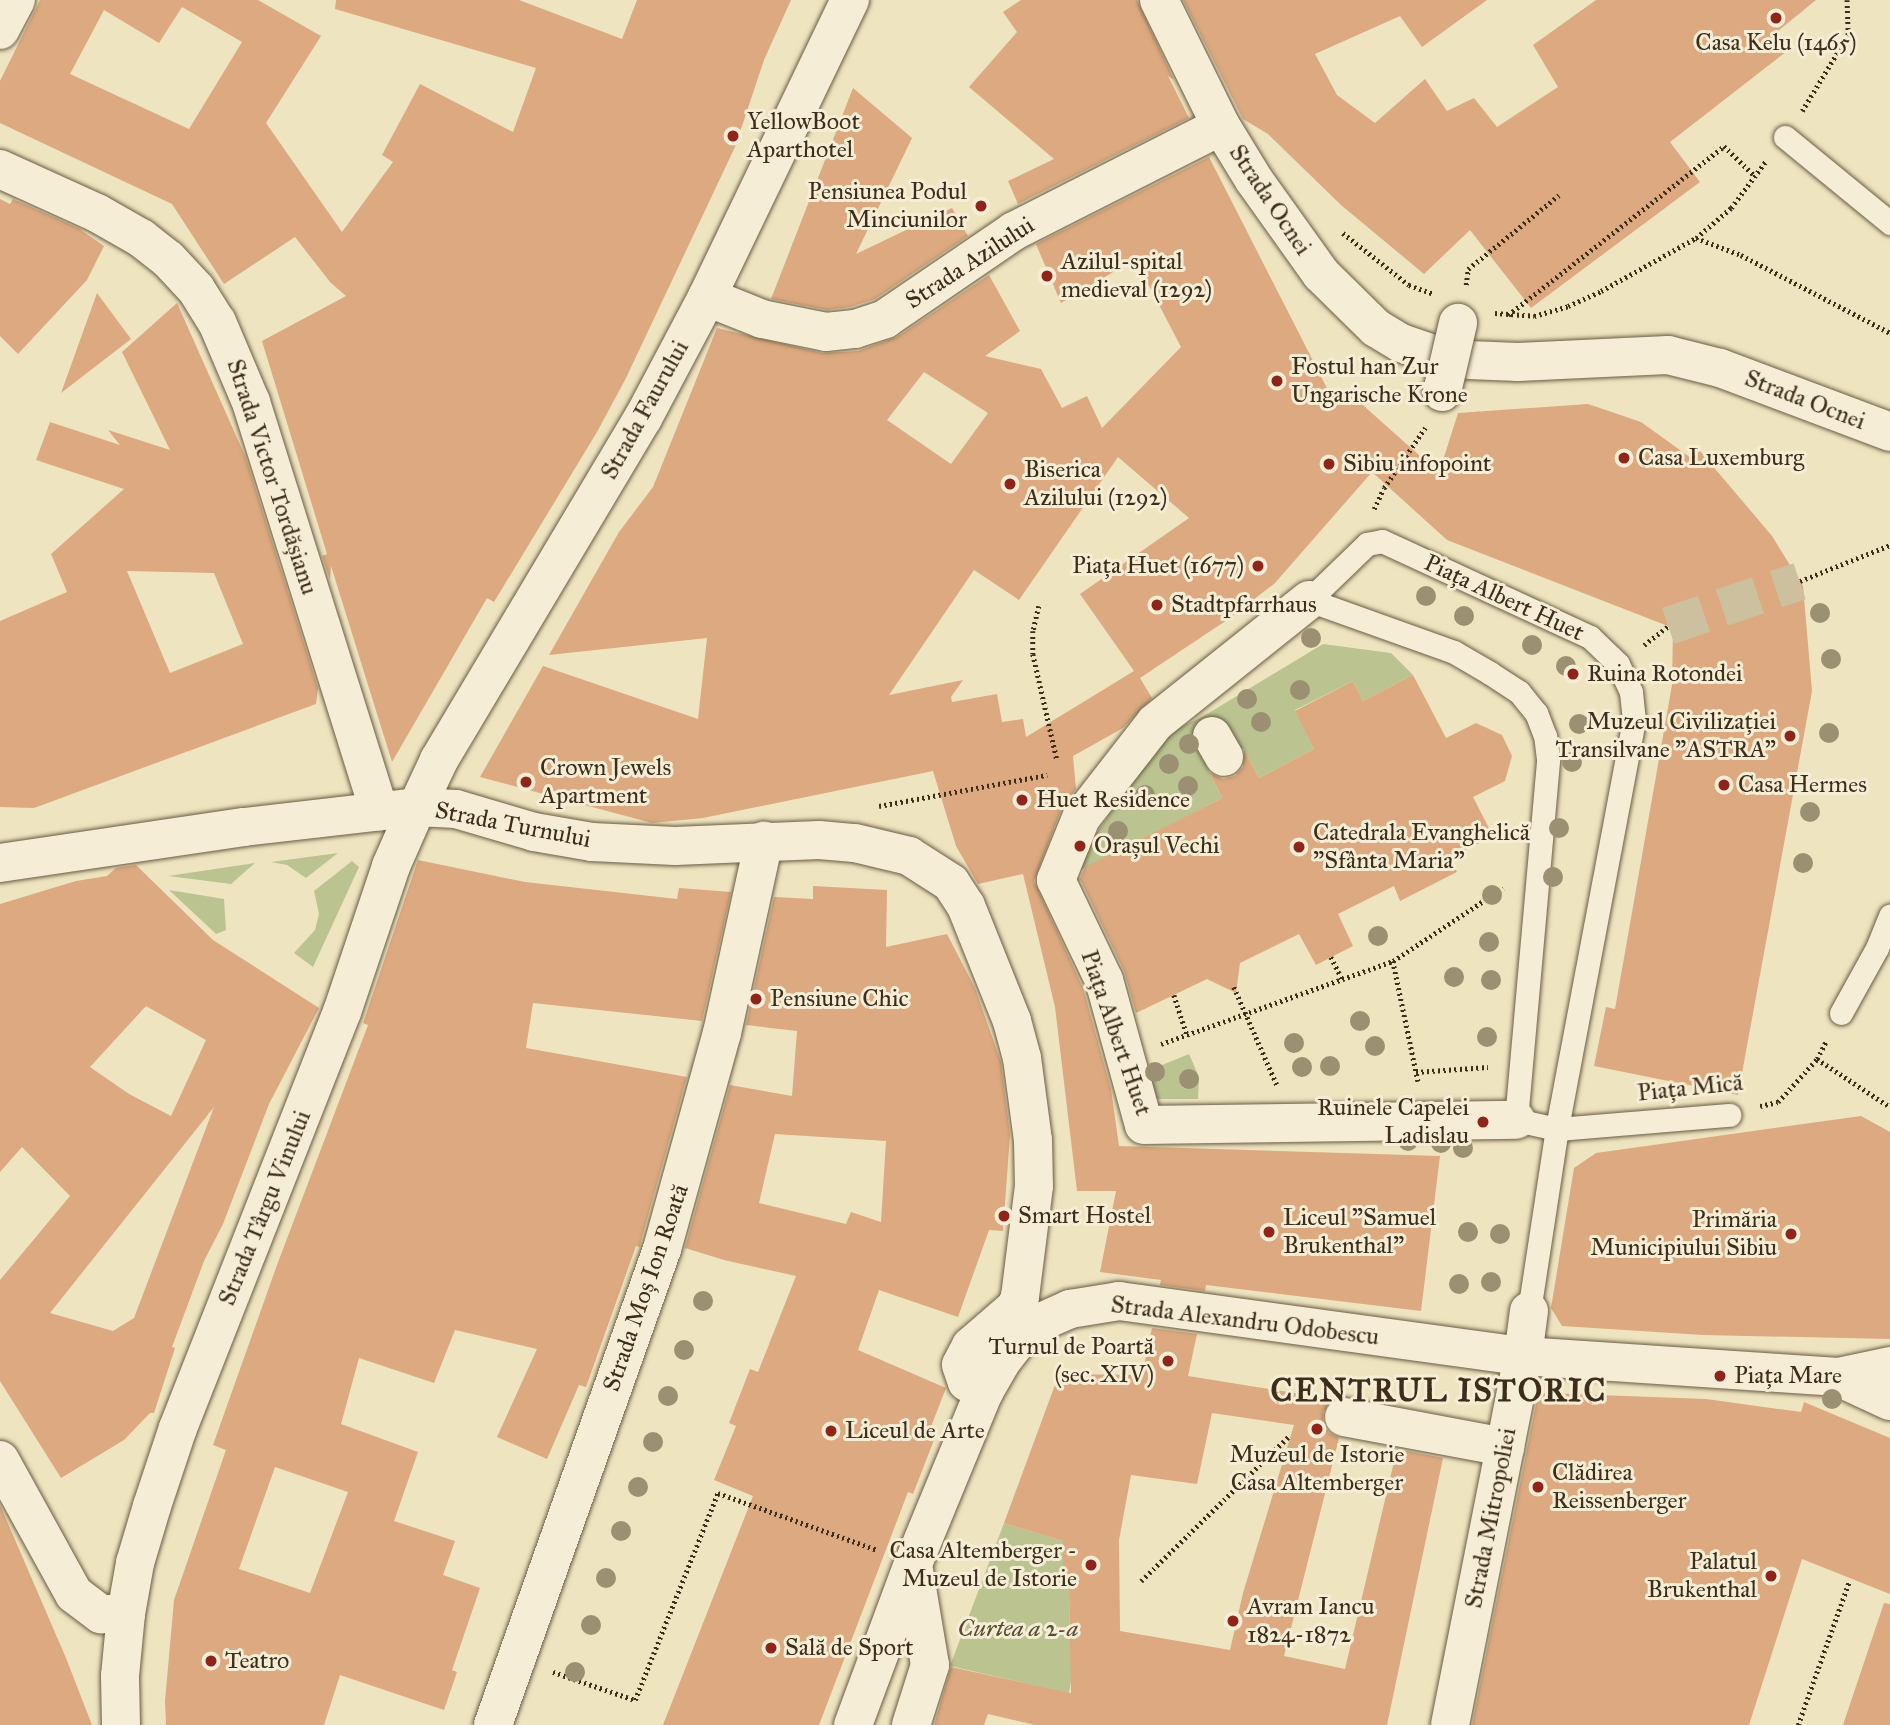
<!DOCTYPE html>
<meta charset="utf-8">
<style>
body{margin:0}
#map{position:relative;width:1890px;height:1725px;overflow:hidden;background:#efe4c0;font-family:"IM FELL Great Primer",serif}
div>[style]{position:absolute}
.green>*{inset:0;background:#bbc491}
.building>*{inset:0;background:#dca980}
.street-tunnel>*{height:38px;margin-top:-19px;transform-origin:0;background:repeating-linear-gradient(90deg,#ccc09f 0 38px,transparent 0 57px)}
.path>*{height:4.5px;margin-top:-2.25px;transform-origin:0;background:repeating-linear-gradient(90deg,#3e2e19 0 2px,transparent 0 5.5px)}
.roads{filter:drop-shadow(0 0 2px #6a5c43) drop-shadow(0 0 2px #6a5c43)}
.lane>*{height:23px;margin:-11.5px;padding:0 11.5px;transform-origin:11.5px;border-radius:11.5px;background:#f5edd6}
.street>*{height:38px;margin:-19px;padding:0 19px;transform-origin:19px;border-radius:19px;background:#f5edd6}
.secondary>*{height:38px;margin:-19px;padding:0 19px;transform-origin:19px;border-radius:19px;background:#f5edd6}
.bridges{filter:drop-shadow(0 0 2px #6a5c43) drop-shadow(0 0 2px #6a5c43)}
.street-bridge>*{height:38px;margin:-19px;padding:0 19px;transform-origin:19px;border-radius:19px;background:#f5edd6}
.trees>*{width:20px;height:20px;margin:-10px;border-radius:50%;background:#9b9071}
.dots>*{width:19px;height:19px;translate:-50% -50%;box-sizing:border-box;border:4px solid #f5edd6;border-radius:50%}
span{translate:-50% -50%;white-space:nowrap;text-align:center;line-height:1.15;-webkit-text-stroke:6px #f5edd6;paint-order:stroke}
.poi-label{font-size:24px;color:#3e2e19}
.left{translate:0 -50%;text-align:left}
.right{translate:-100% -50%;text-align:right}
.street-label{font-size:24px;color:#3e2e19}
.park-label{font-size:24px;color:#574c31;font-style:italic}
.district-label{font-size:32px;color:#3e2e19;font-weight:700;letter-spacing:2px}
</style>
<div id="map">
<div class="green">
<i style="clip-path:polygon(1323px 644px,1391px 653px,1413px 675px,1363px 701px,1353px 681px,1295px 710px,1314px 749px,1259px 778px,1243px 748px,1206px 765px,1222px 798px,1065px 878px,1167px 733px,1202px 717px)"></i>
<i style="clip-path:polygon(338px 853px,306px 878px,287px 865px,271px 862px)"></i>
<i style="clip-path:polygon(352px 861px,359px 867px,313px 967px,294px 953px,315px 930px,319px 914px,314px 891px)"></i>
<i style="clip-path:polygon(255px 863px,231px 884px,168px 876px)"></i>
<i style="clip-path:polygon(169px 890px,224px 899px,226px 930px,216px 934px)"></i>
<i style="clip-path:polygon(1189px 1054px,1199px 1077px,1198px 1099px,1153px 1099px,1150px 1070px)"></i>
<i style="clip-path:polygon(1004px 1523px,1063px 1541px,1063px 1588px,1069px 1589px,1070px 1638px,1078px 1639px,1069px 1693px,950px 1666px)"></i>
</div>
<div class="building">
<i style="clip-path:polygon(evenodd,40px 0,258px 0,321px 36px,266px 123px,342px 232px,393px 162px,382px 155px,420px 84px,513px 132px,536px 68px,335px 9px,336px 0,519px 0,622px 39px,637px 0,791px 0,764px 60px,735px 147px,626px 378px,597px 432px,494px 602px,487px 598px,392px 762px,331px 566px,330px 580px,322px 556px,327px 554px,262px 341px,346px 296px,330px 282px,295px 237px,224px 284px,172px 204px,0 123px,0 81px,40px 0,182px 7px,242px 42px,189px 129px,70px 74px,104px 10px,159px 43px,182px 7px)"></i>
<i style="clip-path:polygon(1021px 0,1137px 0,1174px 80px,1168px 76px,1189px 118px,1018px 204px,1008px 181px,1054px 159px,969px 87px,1017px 32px,1003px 12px)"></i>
<i style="clip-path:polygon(1183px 0,1487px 0,1422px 47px,1400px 16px,1315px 54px,1337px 95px,1375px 123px,1425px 79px,1447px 111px,1474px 98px,1497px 127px,1558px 87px,1533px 45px,1596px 0,1816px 0,1773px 35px,1787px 51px,1670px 142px,1700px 182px,1531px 308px,1470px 230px,1424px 274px,1341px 205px,1268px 134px,1243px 119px)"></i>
<i style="clip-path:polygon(853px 88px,912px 138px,856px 254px,952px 208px,968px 236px,875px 299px,850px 307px,827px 310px,771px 299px)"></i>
<i style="clip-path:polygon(evenodd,1209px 157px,1334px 402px,1346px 390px,1439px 473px,1458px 413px,1588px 404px,1641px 422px,1691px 458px,1700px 451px,1772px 536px,1803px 586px,1812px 691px,1738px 1095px,1594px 1066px,1606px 1007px,1615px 1009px,1672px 685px,1673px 628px,1447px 540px,1372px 472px,1275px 583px,1230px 618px,1140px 678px,1152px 698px,1123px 728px,1073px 756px,1076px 789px,1061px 810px,1034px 881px,1083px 988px,1111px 1089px,1119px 1146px,1440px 1156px,1421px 1311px,1206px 1285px,1205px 1291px,1160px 1285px,1161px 1280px,1100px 1272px,1116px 1191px,1077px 1191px,1055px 1007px,1023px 874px,978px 884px,956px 846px,933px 771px,703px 818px,652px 823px,480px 777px,543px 666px,698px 719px,707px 638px,549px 655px,619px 532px,653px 487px,717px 328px,822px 353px,858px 351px,897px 337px,989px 275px,1020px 331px,985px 356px,1041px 369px,1062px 408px,1087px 396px,1102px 428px,1181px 347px,1135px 259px,1061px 303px,1036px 244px,1209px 157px,924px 372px,988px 413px,951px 464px,887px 420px,924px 372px,1209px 157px,1118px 457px,1189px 518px,1080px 594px,1134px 671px,1026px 737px,1023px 719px,1002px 722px,997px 694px,952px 702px,951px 697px,963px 680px,889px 695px,974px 570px,1019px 600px,1118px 457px)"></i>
<i style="clip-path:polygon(0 199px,10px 204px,13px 199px,49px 215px,78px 228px,104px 246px,87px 280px,18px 354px,0 336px)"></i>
<i style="clip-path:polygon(97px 293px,131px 339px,61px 393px)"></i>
<i style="clip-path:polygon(evenodd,177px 303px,246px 458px,318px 688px,316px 704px,34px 808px,0 807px,0 621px,67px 592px,51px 554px,124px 489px,36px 460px,50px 422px,120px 445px,108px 430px,170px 450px,122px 352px,177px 303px,127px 571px,214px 573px,243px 644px,170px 673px,127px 571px)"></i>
<i style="clip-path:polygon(1413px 675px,1446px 738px,1476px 723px,1502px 735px,1512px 756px,1505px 781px,1473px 797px,1493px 836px,1450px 858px,1457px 872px,1400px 901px,1394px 886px,1338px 914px,1353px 946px,1316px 965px,1299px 934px,1240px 963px,1236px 993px,1207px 979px,1136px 1013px,1124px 971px,1080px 879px,1085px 867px,1222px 798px,1210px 773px,1223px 779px,1235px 776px,1243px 767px,1244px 750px,1259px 778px,1314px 749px,1295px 711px,1353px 681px,1363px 701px)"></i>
<i style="clip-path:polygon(evenodd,418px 860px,525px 882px,677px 899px,679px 888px,731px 892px,702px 1021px,533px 1003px,526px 1048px,687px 1077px,641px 1241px,640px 1247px,636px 1246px,586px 1387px,579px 1385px,547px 1459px,497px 1437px,537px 1349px,455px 1330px,434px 1383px,359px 1358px,341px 1424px,418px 1452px,394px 1521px,455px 1541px,443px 1575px,480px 1588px,452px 1670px,457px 1672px,444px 1710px,340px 1675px,324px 1725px,166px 1725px,165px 1701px,174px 1600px,226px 1450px,213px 1445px,277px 1265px,368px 1025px,363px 1023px,418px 860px,275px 1467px,348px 1492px,310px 1593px,239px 1569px,275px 1467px)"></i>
<i style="clip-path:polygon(evenodd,136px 865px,213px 940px,319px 1008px,269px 1104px,223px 1224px,204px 1261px,172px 1347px,175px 1348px,154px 1413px,150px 1413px,124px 1440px,61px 1478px,0 1381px,0 1280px,70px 1196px,22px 1147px,0 1172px,0 904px,76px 881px,107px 876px,116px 868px,136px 865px,146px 1006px,206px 1040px,171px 1116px,129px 1094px,90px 1067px,146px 1006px,136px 865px,214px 1107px,134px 1318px,113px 1331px,50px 1313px,214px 1107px)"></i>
<i style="clip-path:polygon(evenodd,813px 886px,887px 890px,886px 947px,947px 934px,975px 988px,1001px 1062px,1010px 1135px,1003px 1231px,989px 1230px,958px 1317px,879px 1290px,858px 1350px,946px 1388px,927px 1437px,934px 1440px,913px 1494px,908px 1492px,819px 1725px,663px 1725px,753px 1496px,714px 1480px,736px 1426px,729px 1423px,750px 1369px,758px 1372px,796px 1276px,724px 1260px,685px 1248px,730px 1085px,792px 1096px,797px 1031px,746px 1025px,774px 897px,813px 899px,813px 886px,775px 1134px,886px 1141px,881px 1222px,851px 1212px,846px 1224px,759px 1203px,775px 1134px)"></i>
<i style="clip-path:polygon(1861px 1116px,1890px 1132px,1890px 1339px,1703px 1335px,1562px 1326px,1551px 1308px,1574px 1168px,1596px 1153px)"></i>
<i style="clip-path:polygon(evenodd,1152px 1328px,1197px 1334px,1188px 1376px,1332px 1399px,1323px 1412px,1323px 1424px,1329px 1433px,1339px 1438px,1284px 1656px,1345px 1669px,1397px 1449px,1443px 1458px,1387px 1725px,1035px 1725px,988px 1714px,984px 1725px,934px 1725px,951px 1667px,1071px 1693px,1069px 1589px,1063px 1589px,1063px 1541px,1004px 1523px,1059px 1374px,1142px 1375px,1152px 1328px,1212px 1413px,1294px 1425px,1243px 1593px,1230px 1650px,1120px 1631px,1119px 1540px,1131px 1475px,1197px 1484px,1212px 1413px)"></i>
<i style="clip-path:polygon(1545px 1393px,1706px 1399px,1801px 1412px,1804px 1402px,1890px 1438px,1890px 1594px,1802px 1559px,1749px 1725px,1472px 1725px,1537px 1399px)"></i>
<i style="clip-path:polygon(0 1505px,66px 1658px,92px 1725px,0 1725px)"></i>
<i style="clip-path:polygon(1884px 1603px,1890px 1604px,1890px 1725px,1843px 1725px)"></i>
</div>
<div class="street-tunnel">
<i style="left:1668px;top:626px;width:139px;rotate:-18.8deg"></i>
</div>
<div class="path">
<i style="left:1802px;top:111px;width:89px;rotate:-58.8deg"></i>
<i style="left:1848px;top:35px;width:35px;rotate:-92deg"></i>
<i style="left:1343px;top:233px;width:84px;rotate:38.2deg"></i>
<i style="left:1409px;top:285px;width:27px;rotate:20deg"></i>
<i style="left:1696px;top:238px;width:46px;rotate:-40.6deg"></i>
<i style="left:1731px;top:208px;width:59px;rotate:-53.3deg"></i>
<i style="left:1466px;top:285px;width:16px;rotate:-83deg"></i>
<i style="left:1468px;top:269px;width:117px;rotate:-39.1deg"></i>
<i style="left:1495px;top:313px;width:39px;rotate:4deg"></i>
<i style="left:1534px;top:316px;width:35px;rotate:-16deg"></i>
<i style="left:1568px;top:306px;width:36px;rotate:-24deg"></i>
<i style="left:1601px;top:291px;width:109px;rotate:-29.2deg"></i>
<i style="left:1696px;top:238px;width:48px;rotate:20.7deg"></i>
<i style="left:1741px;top:255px;width:168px;rotate:27.6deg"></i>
<i style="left:1508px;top:315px;width:274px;rotate:-38deg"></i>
<i style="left:1724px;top:146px;width:43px;rotate:44.1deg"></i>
<i style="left:1374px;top:509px;width:23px;rotate:-65deg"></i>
<i style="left:1384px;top:488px;width:73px;rotate:-55.7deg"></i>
<i style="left:1800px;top:581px;width:97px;rotate:-21.8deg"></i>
<i style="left:1039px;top:606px;width:26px;rotate:103deg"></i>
<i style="left:1033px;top:631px;width:23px;rotate:90deg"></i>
<i style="left:1033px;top:654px;width:109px;rotate:77.2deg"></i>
<i style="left:1644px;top:645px;width:31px;rotate:-38deg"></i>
<i style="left:879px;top:806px;width:171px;rotate:-10.5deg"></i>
<i style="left:1331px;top:957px;width:25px;rotate:63deg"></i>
<i style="left:1393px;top:961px;width:132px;rotate:-33.6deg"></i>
<i style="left:1234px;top:987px;width:107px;rotate:66.3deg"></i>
<i style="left:1174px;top:995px;width:42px;rotate:72deg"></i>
<i style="left:1161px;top:1044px;width:246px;rotate:-19.7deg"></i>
<i style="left:1393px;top:961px;width:123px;rotate:78.2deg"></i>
<i style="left:1817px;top:1059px;width:87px;rotate:33.3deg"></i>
<i style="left:1416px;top:1072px;width:72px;rotate:-4deg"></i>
<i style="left:1760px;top:1106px;width:18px;rotate:-13deg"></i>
<i style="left:1778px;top:1102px;width:58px;rotate:-47.8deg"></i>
<i style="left:1817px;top:1059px;width:20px;rotate:-63deg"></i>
<i style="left:1141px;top:1581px;width:207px;rotate:-44.4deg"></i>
<i style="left:553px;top:1672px;width:87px;rotate:18.9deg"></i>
<i style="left:635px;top:1700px;width:223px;rotate:-68.2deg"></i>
<i style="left:718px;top:1493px;width:169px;rotate:19.7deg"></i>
<i style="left:1798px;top:1725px;width:152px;rotate:-70.4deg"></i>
</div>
<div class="roads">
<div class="lane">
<i style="left:1785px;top:137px;width:136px;rotate:39.3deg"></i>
<i style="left:1382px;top:541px;width:229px;rotate:24.8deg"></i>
<i style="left:1590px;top:637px;width:39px;rotate:44deg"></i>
<i style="left:1618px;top:664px;width:31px;rotate:65deg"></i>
<i style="left:1631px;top:692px;width:28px;rotate:84deg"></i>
<i style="left:1634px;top:720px;width:416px;rotate:100.7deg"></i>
<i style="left:1557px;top:1129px;width:42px;rotate:-167.6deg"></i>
<i style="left:1516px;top:1120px;width:362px;rotate:-84.9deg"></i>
<i style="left:1548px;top:759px;width:23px;rotate:-97deg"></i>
<i style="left:1545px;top:736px;width:25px;rotate:-111deg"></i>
<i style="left:1536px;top:713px;width:27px;rotate:-129deg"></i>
<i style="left:1519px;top:692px;width:35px;rotate:-147deg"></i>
<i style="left:1490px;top:673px;width:42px;rotate:-149.7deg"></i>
<i style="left:1454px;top:652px;width:154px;rotate:-160.3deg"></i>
<i style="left:1309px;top:600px;width:81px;rotate:-44deg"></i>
<i style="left:1367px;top:544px;width:15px;rotate:-11deg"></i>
<i style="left:1841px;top:1013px;width:74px;rotate:-61deg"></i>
<i style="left:1877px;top:948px;width:35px;rotate:-68deg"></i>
<i style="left:1529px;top:1311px;width:184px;rotate:-81.3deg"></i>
<i style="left:1557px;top:1129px;width:173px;rotate:-4.7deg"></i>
</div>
<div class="street">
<i style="left:1159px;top:0;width:140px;rotate:63.8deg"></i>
<i style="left:1221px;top:126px;width:63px;rotate:58.6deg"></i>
<i style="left:1254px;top:180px;width:115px;rotate:54.5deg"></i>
<i style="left:1321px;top:274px;width:77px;rotate:44.5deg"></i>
<i style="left:1376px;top:328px;width:29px;rotate:31deg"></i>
<i style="left:1401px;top:343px;width:34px;rotate:19deg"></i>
<i style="left:0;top:30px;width:34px;rotate:-62deg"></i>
<i style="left:0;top:169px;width:107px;rotate:24.4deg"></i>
<i style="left:97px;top:213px;width:51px;rotate:29.6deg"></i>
<i style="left:141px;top:238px;width:34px;rotate:38deg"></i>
<i style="left:168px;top:259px;width:41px;rotate:47deg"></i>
<i style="left:196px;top:289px;width:39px;rotate:58deg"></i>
<i style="left:217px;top:322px;width:87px;rotate:67deg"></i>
<i style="left:251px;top:402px;width:429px;rotate:72.6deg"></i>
<i style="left:707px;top:297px;width:59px;rotate:21.8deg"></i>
<i style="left:762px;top:319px;width:65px;rotate:11.5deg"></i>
<i style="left:826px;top:332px;width:29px;rotate:-6deg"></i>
<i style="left:855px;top:329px;width:32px;rotate:-18deg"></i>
<i style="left:885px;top:319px;width:156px;rotate:-34.3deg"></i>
<i style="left:1014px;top:231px;width:232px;rotate:-26.9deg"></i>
<i style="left:1469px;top:360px;width:49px;rotate:2.3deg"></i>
<i style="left:1518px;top:362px;width:150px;rotate:-2.7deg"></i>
<i style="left:1668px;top:355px;width:54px;rotate:14deg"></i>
<i style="left:1720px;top:368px;width:182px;rotate:20.6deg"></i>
<i style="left:1309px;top:600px;width:197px;rotate:141.4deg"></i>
<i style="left:1155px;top:723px;width:120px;rotate:127.9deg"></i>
<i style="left:1081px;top:818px;width:67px;rotate:112deg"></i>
<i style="left:1056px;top:880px;width:111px;rotate:64.4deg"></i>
<i style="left:1104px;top:980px;width:150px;rotate:74.6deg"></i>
<i style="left:1144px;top:1125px;width:372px;rotate:-0.8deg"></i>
<i style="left:1212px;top:736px;width:24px;rotate:60deg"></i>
<i style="left:1529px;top:1311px;width:45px;rotate:97.6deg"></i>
<i style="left:1523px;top:1356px;width:316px;rotate:3.8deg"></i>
<i style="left:1838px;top:1377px;width:53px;rotate:-11.9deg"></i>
<i style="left:1838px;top:1377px;width:57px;rotate:24.8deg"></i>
<i style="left:1344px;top:1417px;width:164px;rotate:10.6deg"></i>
<i style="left:0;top:1460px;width:153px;rotate:61.1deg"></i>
<i style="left:74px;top:1594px;width:34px;rotate:37deg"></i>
<i style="left:101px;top:1614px;width:25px"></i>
<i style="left:121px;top:1725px;width:49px;rotate:-91.2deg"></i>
<i style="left:120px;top:1676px;width:62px;rotate:-84.5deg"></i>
<i style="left:126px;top:1614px;width:52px;rotate:-80deg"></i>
<i style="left:135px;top:1563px;width:59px;rotate:-73.4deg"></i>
<i style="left:152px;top:1506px;width:82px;rotate:-71.6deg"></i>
<i style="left:178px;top:1428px;width:447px;rotate:-68.5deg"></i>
<i style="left:342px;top:1012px;width:154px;rotate:-71.4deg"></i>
<i style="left:391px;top:866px;width:64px;rotate:-66.2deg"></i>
<i style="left:417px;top:807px;width:39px;rotate:3deg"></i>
<i style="left:456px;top:809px;width:81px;rotate:16.4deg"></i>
<i style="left:534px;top:832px;width:59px;rotate:9.8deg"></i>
<i style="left:592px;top:842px;width:83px;rotate:2.8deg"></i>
<i style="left:675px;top:846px;width:144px;rotate:-2.4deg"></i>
<i style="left:819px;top:840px;width:36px;rotate:5deg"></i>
<i style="left:855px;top:843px;width:56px;rotate:13.5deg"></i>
<i style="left:909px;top:856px;width:50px;rotate:32.7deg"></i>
<i style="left:951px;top:883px;width:27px;rotate:57deg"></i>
<i style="left:966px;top:906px;width:124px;rotate:68.2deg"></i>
<i style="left:1012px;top:1021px;width:38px;rotate:75deg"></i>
<i style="left:1022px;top:1058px;width:83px;rotate:82.4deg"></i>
<i style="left:1033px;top:1140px;width:46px;rotate:88.8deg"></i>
<i style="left:1034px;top:1186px;width:112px;rotate:97.2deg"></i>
<i style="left:1020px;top:1297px;width:11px;rotate:112deg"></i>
<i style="left:1016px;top:1307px;width:60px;rotate:139.1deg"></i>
<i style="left:971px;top:1346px;width:21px;rotate:118deg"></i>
<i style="left:961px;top:1365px;width:18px;rotate:71deg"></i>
<i style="left:967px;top:1382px;width:20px;rotate:30deg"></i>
<i style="left:493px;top:1725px;width:505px;rotate:-70.45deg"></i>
<i style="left:662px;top:1249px;width:224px;rotate:-74.5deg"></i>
<i style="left:722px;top:1033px;width:197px;rotate:-77.7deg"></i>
<i style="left:911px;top:1725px;width:63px;rotate:-72.4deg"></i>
<i style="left:930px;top:1665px;width:102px;rotate:-99.6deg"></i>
</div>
<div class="secondary">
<i style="left:0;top:863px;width:247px;rotate:-8.4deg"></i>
<i style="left:244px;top:827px;width:174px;rotate:-6.6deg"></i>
<i style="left:417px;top:807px;width:52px;rotate:-64.9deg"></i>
<i style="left:439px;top:760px;width:398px;rotate:-59.2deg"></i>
<i style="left:643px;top:418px;width:137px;rotate:-62.1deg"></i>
<i style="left:707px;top:297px;width:330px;rotate:-64.3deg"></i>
<i style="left:853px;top:1725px;width:172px;rotate:-69.6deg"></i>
<i style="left:913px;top:1564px;width:186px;rotate:-67.6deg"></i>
<i style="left:984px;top:1392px;width:34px;rotate:-60deg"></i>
<i style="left:1001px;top:1362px;width:31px;rotate:-52deg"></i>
<i style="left:1020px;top:1338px;width:29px;rotate:-36deg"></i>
<i style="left:1043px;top:1321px;width:30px;rotate:-24deg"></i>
<i style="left:1070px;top:1309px;width:50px;rotate:-9.3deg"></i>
<i style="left:1119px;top:1301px;width:408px;rotate:7.8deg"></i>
<i style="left:1523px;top:1356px;width:376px;rotate:101.2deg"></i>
</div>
</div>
<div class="bridges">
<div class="street-bridge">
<i style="left:1442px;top:392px;width:71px;rotate:-76.9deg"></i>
</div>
</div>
<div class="trees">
<i style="left:1426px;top:596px"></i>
<i style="left:1820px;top:613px"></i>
<i style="left:1464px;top:616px"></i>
<i style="left:1311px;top:638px"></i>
<i style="left:1532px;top:645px"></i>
<i style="left:1831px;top:659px"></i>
<i style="left:1566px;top:666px"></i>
<i style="left:1300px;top:690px"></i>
<i style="left:1247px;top:699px"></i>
<i style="left:1261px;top:722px"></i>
<i style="left:1579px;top:724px"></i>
<i style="left:1829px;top:733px"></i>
<i style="left:1189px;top:744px"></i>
<i style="left:1572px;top:762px"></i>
<i style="left:1169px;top:764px"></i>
<i style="left:1188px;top:786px"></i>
<i style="left:1145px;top:795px"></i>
<i style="left:1810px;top:812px"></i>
<i style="left:1559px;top:828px"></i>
<i style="left:1118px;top:831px"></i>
<i style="left:1803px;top:863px"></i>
<i style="left:1553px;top:877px"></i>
<i style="left:1492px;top:895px"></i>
<i style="left:1378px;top:936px"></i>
<i style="left:1489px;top:942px"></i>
<i style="left:1454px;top:977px"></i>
<i style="left:1491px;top:980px"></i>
<i style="left:1360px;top:1021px"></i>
<i style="left:1487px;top:1037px"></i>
<i style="left:1294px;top:1043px"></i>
<i style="left:1375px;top:1046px"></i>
<i style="left:1330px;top:1066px"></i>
<i style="left:1302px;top:1067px"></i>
<i style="left:1155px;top:1072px"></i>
<i style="left:1189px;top:1079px"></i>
<i style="left:1408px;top:1141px"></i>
<i style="left:1441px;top:1143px"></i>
<i style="left:1463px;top:1148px"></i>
<i style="left:1468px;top:1232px"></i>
<i style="left:1500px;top:1234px"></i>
<i style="left:1491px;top:1282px"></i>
<i style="left:1459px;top:1284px"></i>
<i style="left:703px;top:1301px"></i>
<i style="left:684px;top:1350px"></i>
<i style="left:668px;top:1396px"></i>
<i style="left:1832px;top:1399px"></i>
<i style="left:653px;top:1442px"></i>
<i style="left:638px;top:1487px"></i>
<i style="left:621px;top:1531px"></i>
<i style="left:606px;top:1578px"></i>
<i style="left:591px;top:1625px"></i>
<i style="left:575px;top:1672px"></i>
</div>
<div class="dots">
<i style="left:1776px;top:18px;background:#8f2418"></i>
<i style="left:733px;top:136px;background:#8f2418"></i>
<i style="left:981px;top:206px;background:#8f2418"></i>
<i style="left:1047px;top:276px;background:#8f2418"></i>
<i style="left:1277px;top:381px;background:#8f2418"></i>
<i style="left:1624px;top:458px;background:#8f2418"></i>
<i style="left:1329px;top:464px;background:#8f2418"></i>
<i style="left:1010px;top:484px;background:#8f2418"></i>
<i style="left:1258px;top:566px;background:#8f2418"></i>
<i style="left:1157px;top:605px;background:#8f2418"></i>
<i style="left:1573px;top:674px;background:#8f2418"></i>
<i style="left:1790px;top:736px;background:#8f2418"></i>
<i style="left:526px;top:782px;background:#8f2418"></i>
<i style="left:1724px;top:785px;background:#8f2418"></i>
<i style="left:1022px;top:800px;background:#8f2418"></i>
<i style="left:1080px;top:846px;background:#8f2418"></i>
<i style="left:1299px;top:847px;background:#8f2418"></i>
<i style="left:756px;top:999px;background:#8f2418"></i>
<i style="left:1483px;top:1122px;background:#8f2418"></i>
<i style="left:1004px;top:1216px;background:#8f2418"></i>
<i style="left:1269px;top:1232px;background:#8f2418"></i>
<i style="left:1791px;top:1234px;background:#8f2418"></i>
<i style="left:1168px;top:1361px;background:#8f2418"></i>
<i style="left:1720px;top:1376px;background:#8f2418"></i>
<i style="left:1317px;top:1429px;background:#8f2418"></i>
<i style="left:831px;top:1431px;background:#8f2418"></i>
<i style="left:1538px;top:1487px;background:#8f2418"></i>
<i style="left:1091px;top:1565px;background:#8f2418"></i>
<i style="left:1771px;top:1576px;background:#8f2418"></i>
<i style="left:1233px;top:1621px;background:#8f2418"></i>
<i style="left:771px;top:1648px;background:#8f2418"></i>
<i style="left:211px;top:1661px;background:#8f2418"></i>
</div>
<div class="poi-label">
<span style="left:1776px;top:43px">Casa Kelu (1465)</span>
<span class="left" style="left:747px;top:136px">YellowBoot<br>Aparthotel</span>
<span class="right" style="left:967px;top:206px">Pensiunea Podul<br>Minciunilor</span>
<span class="left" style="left:1061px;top:276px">Azilul-spital<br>medieval (1292)</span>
<span class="left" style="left:1291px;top:381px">Fostul han Zur<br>Ungarische Krone</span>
<span class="left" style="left:1638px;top:458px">Casa Luxemburg</span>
<span class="left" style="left:1343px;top:464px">Sibiu infopoint</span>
<span class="left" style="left:1024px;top:484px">Biserica<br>Azilului (1292)</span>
<span class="right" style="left:1244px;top:566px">Piața Huet (1677)</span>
<span class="left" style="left:1171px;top:605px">Stadtpfarrhaus</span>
<span class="left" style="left:1587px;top:674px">Ruina Rotondei</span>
<span class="right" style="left:1776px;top:736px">Muzeul Civilizației<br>Transilvane "ASTRA"</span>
<span class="left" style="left:540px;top:782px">Crown Jewels<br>Apartment</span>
<span class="left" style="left:1738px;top:785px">Casa Hermes</span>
<span class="left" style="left:1036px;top:800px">Huet Residence</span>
<span class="left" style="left:1313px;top:847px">Catedrala Evanghelică<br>"Sfânta Maria"</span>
<span class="left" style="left:1094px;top:846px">Orașul Vechi</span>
<span class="left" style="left:770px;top:999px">Pensiune Chic</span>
<span class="right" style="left:1469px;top:1122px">Ruinele Capelei<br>Ladislau</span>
<span class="left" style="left:1018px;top:1216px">Smart Hostel</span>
<span class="left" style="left:1283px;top:1232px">Liceul "Samuel<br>Brukenthal"</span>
<span class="right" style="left:1777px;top:1234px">Primăria<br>Municipiului Sibiu</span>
<span class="right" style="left:1154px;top:1361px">Turnul de Poartă<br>(sec. XIV)</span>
<span class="left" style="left:1734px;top:1376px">Piața Mare</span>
<span class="left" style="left:845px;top:1431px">Liceul de Arte</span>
<span style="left:1317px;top:1469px">Muzeul de Istorie<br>Casa Altemberger</span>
<span class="left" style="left:1552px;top:1487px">Clădirea<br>Reissenberger</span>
<span class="right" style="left:1077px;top:1565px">Casa Altemberger -<br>Muzeul de Istorie</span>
<span class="right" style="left:1757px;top:1576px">Palatul<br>Brukenthal</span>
<span class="left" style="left:1247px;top:1621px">Avram Iancu<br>1824-1872</span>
<span class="left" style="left:785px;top:1648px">Sală de Sport</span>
<span class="left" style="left:225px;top:1661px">Teatro</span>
</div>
<div class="street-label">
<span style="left:1270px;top:200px;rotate:56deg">Strada Ocnei</span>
<span style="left:970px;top:263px;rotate:-33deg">Strada Azilului</span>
<span style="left:1805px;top:400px;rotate:21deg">Strada Ocnei</span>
<span style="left:645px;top:410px;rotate:-61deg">Strada Faurului</span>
<span style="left:272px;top:477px;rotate:72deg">Strada Victor Tordășianu</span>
<span style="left:1504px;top:598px;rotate:25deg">Piața Albert Huet</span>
<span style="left:513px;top:825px;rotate:11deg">Strada Turnului</span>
<span style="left:1116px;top:1033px;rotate:71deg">Piața Albert Huet</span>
<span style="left:1690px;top:1088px;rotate:-6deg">Piața Mică</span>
<span style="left:265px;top:1208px;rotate:-68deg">Strada Târgu Vinului</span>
<span style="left:646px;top:1288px;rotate:-71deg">Strada Moș Ion Roată</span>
<span style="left:1245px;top:1321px;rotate:7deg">Strada Alexandru Odobescu</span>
<span style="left:1491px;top:1518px;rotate:-79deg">Strada Mitropoliei</span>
</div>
<div class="park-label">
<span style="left:1018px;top:1629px">Curtea a 2-a</span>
</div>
<div class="district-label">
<span style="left:1439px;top:1391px">CENTRUL ISTORIC</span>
</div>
</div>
